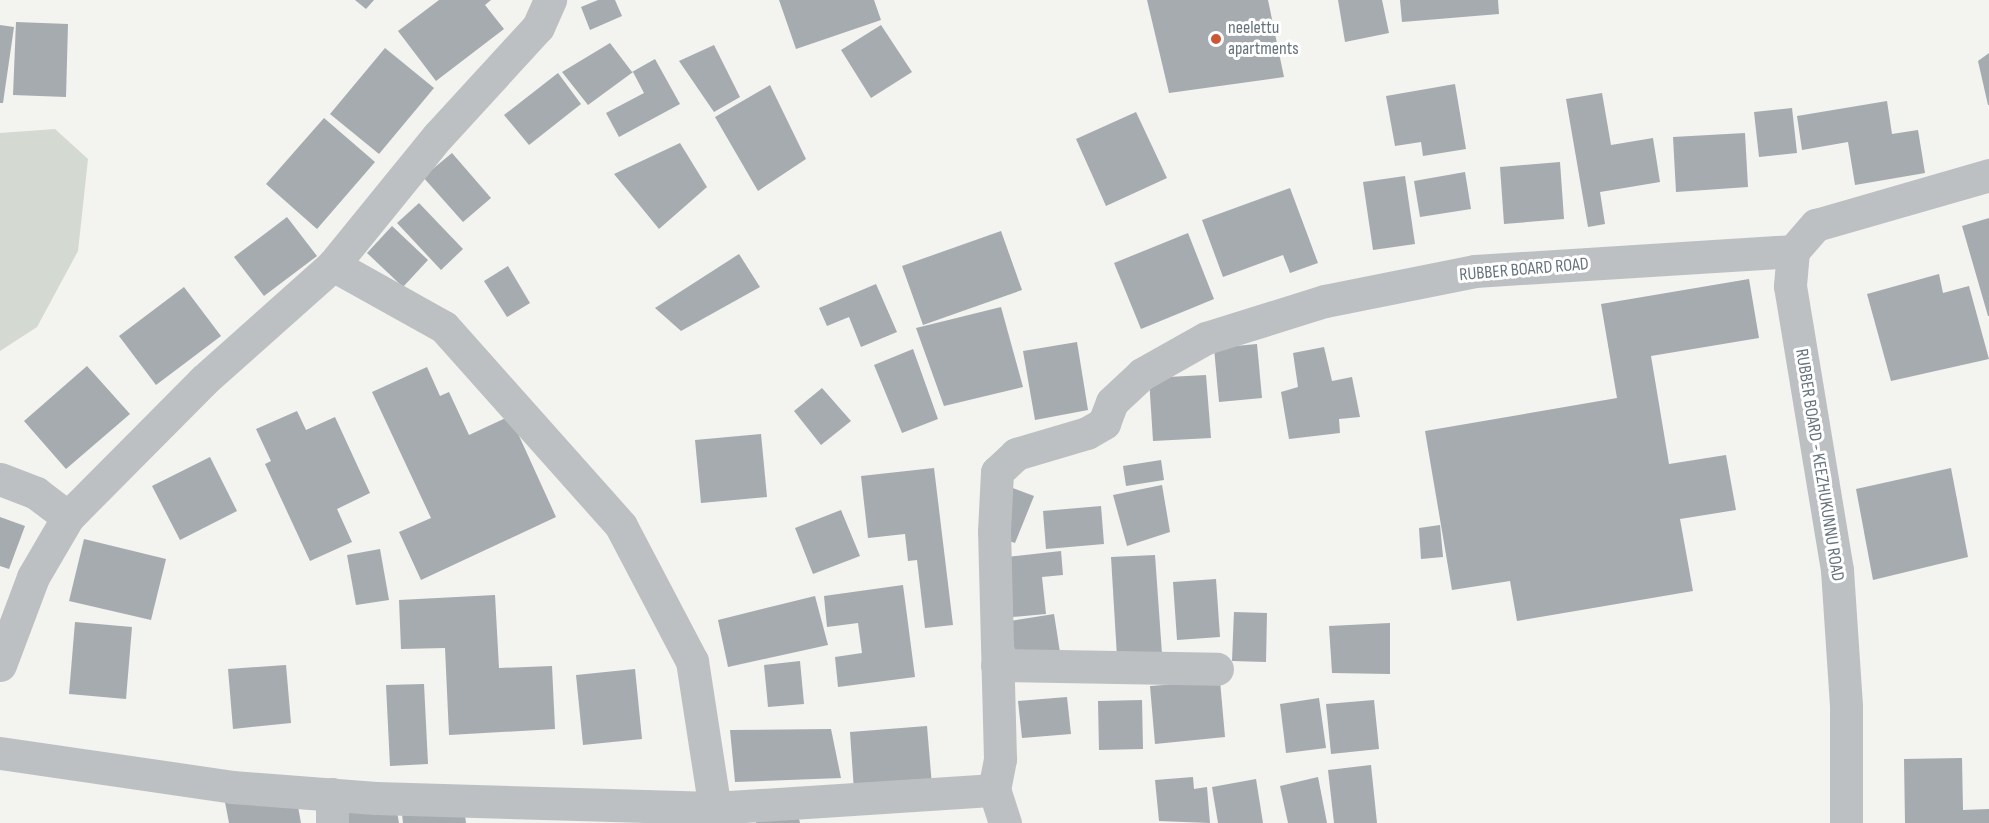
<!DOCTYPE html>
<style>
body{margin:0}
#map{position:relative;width:1989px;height:823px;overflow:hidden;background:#f3f3f0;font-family:"Sofia Sans Condensed",sans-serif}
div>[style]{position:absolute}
.green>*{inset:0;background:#d4d9d1}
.building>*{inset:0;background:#a5abaf}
.minor>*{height:33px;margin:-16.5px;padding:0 16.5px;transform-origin:16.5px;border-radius:16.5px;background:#bdc0c3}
.dots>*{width:16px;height:16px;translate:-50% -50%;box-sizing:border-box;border:3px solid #fff;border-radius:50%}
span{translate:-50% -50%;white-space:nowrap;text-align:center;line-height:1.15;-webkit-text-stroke:6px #fff;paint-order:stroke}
.poi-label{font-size:18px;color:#66737d}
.left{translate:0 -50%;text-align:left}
.street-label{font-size:18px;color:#66737d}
</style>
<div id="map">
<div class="green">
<i style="clip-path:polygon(55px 129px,88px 159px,78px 251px,37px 327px,0 351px,0 133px)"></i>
</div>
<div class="building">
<i style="clip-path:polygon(355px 0,374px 0,366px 9px)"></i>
<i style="clip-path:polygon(439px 0,491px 0,485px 5px,504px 29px,436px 81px,398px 31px)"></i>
<i style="clip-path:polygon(598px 0,615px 0,622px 16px,590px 30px,581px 7px)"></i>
<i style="clip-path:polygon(779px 0,874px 0,881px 20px,796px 49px)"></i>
<i style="clip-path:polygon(1147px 0,1268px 0,1284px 77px,1169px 93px)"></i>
<i style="clip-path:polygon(1338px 0,1382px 0,1389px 33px,1345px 42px)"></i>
<i style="clip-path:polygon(1400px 0,1498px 0,1499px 14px,1402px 22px)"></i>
<i style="clip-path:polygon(16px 22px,68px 24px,66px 97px,13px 95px)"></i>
<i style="clip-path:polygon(0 25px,14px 27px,3px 103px,0 103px)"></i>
<i style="clip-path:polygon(881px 25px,912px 72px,871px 98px,841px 50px)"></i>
<i style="clip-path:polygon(610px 43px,632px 72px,655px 59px,680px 104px,619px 137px,606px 113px,644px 93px,633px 72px,588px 105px,562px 72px)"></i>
<i style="clip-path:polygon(714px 45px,740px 97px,714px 112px,679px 61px)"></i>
<i style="clip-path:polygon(385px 48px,434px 88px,379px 154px,330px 114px)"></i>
<i style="clip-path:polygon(1989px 53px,1989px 105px,1988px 105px,1978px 61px)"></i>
<i style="clip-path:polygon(558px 73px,581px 104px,529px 145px,504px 115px)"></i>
<i style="clip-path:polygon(1455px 84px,1466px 149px,1423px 156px,1421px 142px,1395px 146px,1386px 96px)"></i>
<i style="clip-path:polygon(770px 85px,806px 159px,758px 191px,715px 117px)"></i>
<i style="clip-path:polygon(1602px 93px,1611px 145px,1653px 138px,1660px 182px,1600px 192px,1605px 224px,1588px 227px,1566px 99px)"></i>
<i style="clip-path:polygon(1887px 101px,1892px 134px,1918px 130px,1925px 173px,1855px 185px,1848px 142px,1802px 150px,1797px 116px)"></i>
<i style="clip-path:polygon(1792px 108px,1797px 153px,1759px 157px,1754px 112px)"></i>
<i style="clip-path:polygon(1136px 112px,1167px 178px,1106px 206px,1076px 139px)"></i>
<i style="clip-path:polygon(324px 118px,375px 162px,317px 229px,266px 184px)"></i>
<i style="clip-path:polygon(1745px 133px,1748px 187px,1676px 192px,1673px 137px)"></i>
<i style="clip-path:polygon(680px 143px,707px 187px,659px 229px,614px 174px)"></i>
<i style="clip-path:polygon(452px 153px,491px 198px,463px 222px,423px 177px)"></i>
<i style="clip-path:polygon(1560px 162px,1564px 219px,1504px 224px,1500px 167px)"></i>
<i style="clip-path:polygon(1465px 172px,1471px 209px,1420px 217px,1414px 181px)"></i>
<i style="clip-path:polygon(1405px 176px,1415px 244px,1373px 250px,1363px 182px)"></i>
<i style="clip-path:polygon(1290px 188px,1318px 263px,1290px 273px,1283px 255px,1223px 277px,1202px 220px)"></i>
<i style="clip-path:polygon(419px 203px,463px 249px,441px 270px,397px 223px)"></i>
<i style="clip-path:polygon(287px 217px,317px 256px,264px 296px,234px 257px)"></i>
<i style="clip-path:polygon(1989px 218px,1989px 316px,1988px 316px,1962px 226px)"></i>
<i style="clip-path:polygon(392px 226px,428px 260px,403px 287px,367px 253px)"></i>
<i style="clip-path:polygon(1001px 231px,1022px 290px,923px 325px,902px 266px)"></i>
<i style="clip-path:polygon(1188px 233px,1214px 299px,1141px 329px,1114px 263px)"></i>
<i style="clip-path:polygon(739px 254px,760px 287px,681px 331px,655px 308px)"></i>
<i style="clip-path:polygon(508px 266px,530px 303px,507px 317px,484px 281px)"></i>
<i style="clip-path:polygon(1939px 274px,1943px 293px,1969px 286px,1989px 359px,1891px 381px,1867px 294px)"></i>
<i style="clip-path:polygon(1749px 279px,1759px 338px,1651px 356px,1669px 464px,1726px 455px,1736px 510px,1680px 519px,1693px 591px,1517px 621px,1510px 581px,1452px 590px,1425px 431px,1617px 398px,1601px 304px)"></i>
<i style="clip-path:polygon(876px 284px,897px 332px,861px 347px,849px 317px,827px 326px,819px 308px)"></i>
<i style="clip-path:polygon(184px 287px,221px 336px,156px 385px,119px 336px)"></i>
<i style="clip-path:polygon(1001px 307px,1023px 387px,944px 406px,916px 328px)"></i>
<i style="clip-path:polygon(1077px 342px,1088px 410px,1035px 420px,1023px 351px)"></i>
<i style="clip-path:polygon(1257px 344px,1262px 398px,1219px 402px,1214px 348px)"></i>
<i style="clip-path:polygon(1324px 347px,1332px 381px,1352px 377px,1360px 417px,1339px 419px,1340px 433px,1289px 439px,1281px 392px,1298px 387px,1293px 353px)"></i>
<i style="clip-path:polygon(913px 349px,938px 419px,902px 433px,874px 365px)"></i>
<i style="clip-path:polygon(87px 366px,130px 414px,66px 469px,24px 421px)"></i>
<i style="clip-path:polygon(427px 367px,440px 396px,449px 392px,469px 435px,510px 416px,556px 517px,421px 580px,399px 532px,431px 518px,372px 392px)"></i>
<i style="clip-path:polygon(1206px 375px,1211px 438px,1153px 441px,1149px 378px)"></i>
<i style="clip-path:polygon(822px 388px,851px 421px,821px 445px,794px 411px)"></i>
<i style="clip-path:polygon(297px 411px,306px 430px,335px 417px,370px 493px,337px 509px,352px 542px,310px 561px,265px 464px,271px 461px,256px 429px)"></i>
<i style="clip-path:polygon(761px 434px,767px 497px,701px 503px,695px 440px)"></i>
<i style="clip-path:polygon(210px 457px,237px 511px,180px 540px,152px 486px)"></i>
<i style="clip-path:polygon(1161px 460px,1164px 480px,1126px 486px,1123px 466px)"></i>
<i style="clip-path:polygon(934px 468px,953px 625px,925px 628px,917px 560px,908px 561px,905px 534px,868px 538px,861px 476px)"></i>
<i style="clip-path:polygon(1951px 468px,1968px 557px,1873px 580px,1856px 489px)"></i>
<i style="clip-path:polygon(999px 483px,1034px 496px,1015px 543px,980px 531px)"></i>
<i style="clip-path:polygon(1162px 485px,1170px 532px,1127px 546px,1113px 495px)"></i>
<i style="clip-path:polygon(1101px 506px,1104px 544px,1046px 549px,1043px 511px)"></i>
<i style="clip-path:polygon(841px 510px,860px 556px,813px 574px,795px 528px)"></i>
<i style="clip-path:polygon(0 517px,25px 526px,9px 569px,0 566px)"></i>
<i style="clip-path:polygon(1440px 525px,1443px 557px,1421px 559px,1419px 528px)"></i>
<i style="clip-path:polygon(84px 539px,166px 559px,151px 620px,69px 601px)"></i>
<i style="clip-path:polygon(380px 549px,389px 600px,356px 605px,347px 555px)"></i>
<i style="clip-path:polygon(1061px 551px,1063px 575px,1042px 577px,1046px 614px,1001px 618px,1006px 557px)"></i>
<i style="clip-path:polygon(1155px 555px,1162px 654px,1117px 657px,1111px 557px)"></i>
<i style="clip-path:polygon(1216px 579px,1220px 637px,1177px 640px,1173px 582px)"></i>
<i style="clip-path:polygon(903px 585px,915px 677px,838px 687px,835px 657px,862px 653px,858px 623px,827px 627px,824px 596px)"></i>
<i style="clip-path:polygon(495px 595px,499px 668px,552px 666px,555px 729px,449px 735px,445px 648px,401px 649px,399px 600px)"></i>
<i style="clip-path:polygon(815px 596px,828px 645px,728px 667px,718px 620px)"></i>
<i style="clip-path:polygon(1234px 612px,1267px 613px,1266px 662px,1232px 661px)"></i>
<i style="clip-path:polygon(1054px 614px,1062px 665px,1018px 672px,1010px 621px)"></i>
<i style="clip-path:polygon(75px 622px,132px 627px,126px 699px,69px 694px)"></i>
<i style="clip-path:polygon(1390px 623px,1390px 674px,1332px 673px,1329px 626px)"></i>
<i style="clip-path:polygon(800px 661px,804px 704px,768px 707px,764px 665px)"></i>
<i style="clip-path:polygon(286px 665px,291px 723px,233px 729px,228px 669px)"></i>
<i style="clip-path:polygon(635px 669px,642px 739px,583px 745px,576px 675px)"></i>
<i style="clip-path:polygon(1220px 681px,1225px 737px,1155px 744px,1150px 686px)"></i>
<i style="clip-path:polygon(424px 684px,428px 764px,390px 766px,386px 685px)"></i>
<i style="clip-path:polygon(1067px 697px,1071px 734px,1022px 738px,1018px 701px)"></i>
<i style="clip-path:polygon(1319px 698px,1326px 748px,1286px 753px,1280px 704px)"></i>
<i style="clip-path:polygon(1142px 700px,1143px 749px,1099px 750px,1098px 701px)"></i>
<i style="clip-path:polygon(1374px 700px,1379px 749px,1331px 754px,1326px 704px)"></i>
<i style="clip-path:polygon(927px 726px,932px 786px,854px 791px,850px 732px)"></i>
<i style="clip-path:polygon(831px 729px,841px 778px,735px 782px,730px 730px)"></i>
<i style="clip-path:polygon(1962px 758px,1963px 810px,1989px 809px,1989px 823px,1905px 823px,1904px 759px)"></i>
<i style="clip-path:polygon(1371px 765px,1377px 823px,1334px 823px,1328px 770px)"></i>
<i style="clip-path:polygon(1193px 777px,1194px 789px,1207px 787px,1210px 823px,1159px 821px,1155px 780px)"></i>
<i style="clip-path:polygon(1318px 777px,1327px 823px,1288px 823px,1280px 786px)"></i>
<i style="clip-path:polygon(1256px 779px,1263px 823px,1218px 823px,1212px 787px)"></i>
<i style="clip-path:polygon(295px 790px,301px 823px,229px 823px,225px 802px)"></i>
<i style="clip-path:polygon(394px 795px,399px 823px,349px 823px,346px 803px)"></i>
<i style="clip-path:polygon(464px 808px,466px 823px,403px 823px,402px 814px)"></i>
<i style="clip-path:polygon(798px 815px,800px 823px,756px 823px,756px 822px)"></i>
</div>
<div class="minor">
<i style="left:1793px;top:251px;width:35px;rotate:95deg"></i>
<i style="left:1790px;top:286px;width:288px;rotate:80.6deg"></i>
<i style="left:1837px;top:570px;width:137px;rotate:86.2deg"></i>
<i style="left:1846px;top:707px;width:116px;rotate:90deg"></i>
<i style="left:333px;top:265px;width:127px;rotate:29.2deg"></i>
<i style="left:444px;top:327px;width:266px;rotate:48.3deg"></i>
<i style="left:621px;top:526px;width:153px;rotate:62.3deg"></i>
<i style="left:692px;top:661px;width:164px;rotate:81.2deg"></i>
<i style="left:0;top:479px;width:39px;rotate:21deg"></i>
<i style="left:36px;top:493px;width:40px;rotate:37deg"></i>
<i style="left:0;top:665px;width:94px;rotate:-69.4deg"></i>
<i style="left:33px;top:577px;width:69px;rotate:-59.7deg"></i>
<i style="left:68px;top:517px;width:193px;rotate:-45.2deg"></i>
<i style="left:204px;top:380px;width:173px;rotate:-41.7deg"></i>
<i style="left:333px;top:265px;width:166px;rotate:-50.9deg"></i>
<i style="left:438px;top:136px;width:148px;rotate:-47.5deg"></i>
<i style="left:538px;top:27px;width:30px;rotate:-66deg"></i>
<i style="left:997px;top:665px;width:220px;rotate:1deg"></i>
<i style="left:0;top:753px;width:234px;rotate:8.3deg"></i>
<i style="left:232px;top:787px;width:144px;rotate:4.4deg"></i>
<i style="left:376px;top:798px;width:338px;rotate:1.7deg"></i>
<i style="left:714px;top:808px;width:281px;rotate:-3.7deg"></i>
<i style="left:332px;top:794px;width:29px;rotate:90deg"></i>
<i style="left:1005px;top:823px;width:35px;rotate:-108deg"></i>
<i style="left:994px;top:790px;width:32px;rotate:-79deg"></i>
<i style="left:1000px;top:759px;width:228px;rotate:-91.5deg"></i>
<i style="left:994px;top:531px;width:59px;rotate:-87.1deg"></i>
<i style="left:997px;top:472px;width:26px;rotate:-43deg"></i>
<i style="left:1016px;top:454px;width:74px;rotate:-16.5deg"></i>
<i style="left:1087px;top:433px;width:20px;rotate:-30deg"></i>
<i style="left:1104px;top:423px;width:22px;rotate:-69deg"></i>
<i style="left:1112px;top:402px;width:41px;rotate:-43deg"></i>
<i style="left:1142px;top:374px;width:73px;rotate:-29.4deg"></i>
<i style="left:1206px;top:338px;width:125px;rotate:-17.3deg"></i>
<i style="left:1325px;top:301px;width:153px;rotate:-11.3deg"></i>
<i style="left:1475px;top:271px;width:319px;rotate:-3.6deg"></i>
<i style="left:1793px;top:251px;width:35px;rotate:-49deg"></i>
<i style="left:1816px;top:225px;width:180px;rotate:-16.1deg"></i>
</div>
<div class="dots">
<i style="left:1216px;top:39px;background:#cd5636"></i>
</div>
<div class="poi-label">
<span class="left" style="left:1228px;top:39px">neelettu<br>apartments</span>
</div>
<div class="street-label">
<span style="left:1524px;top:270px;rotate:-5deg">RUBBER BOARD ROAD</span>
<span style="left:1819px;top:465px;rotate:81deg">RUBBER BOARD - KEEZHUKUNNU ROAD</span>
</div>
</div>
